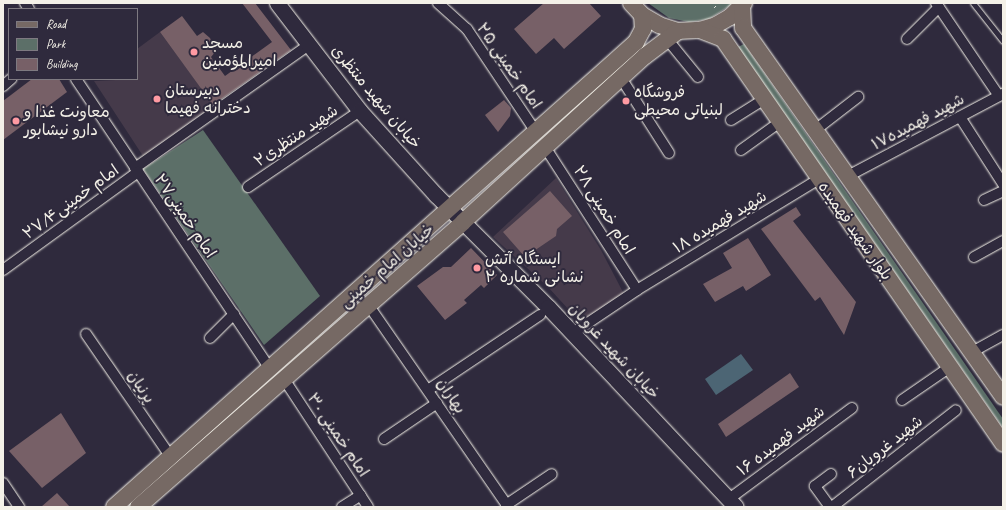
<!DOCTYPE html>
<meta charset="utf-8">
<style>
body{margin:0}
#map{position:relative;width:1006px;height:510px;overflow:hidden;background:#2f2a3d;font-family:Caveat,"Playpen Sans Arabic",sans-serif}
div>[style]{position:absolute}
.built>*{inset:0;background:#453a4a}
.green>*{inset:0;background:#5c6f68}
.water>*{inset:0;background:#4c6574}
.building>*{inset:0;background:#776067}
.path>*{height:2px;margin-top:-1px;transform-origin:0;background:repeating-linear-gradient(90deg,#f4f1e8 0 1px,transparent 0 4px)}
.roads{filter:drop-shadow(0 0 1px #f4f1e8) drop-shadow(0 0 1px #f4f1e8)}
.lane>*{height:5px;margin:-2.5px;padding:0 2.5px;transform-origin:2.5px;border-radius:2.5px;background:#2f2a3d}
.street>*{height:10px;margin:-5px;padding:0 5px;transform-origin:5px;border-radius:5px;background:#2f2a3d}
.secondary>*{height:15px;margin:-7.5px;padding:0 7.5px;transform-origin:7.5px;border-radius:7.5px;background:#2f2a3d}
.primary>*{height:16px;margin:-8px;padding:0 8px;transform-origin:8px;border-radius:8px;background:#766964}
.dots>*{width:11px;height:11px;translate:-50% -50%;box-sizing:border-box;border:2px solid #2f2a3d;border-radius:50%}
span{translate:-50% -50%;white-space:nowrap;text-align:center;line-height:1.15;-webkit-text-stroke:4px #2f2a3d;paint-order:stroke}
.poi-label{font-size:16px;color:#f4f1e8}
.left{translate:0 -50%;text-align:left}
.street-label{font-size:16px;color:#f4f1e8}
.frame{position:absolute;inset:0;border:4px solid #f4f1e8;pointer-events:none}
.legend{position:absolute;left:8px;top:8px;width:130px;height:72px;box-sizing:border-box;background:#2f2a3d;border:1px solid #7e7a81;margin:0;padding:5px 7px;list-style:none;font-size:12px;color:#f4f1e8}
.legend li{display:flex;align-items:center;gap:8px;height:20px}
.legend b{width:20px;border:1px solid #7e7a81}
</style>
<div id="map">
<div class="built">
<i style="clip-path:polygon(160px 32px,214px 106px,143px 156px,94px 81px,137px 79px,137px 49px)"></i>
<i style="clip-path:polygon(556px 178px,601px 250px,625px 296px,581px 323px,548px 287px,493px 237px)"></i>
</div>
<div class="green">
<i style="clip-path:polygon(648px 3px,734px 3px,709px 19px,689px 22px,669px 18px)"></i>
<i style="clip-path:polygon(744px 44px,1003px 419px,1003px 428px,738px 47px)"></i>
<i style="clip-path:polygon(203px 130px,320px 296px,264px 345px,143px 169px)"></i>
</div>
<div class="water">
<i style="clip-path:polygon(741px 354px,753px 370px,716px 395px,705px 379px)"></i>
</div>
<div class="building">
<i style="clip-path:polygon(242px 3px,255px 3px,291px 50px,213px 105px,160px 32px,182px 16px,197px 36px,203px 32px,210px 38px,216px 51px,211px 57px,225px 76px,272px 42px)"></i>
<i style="clip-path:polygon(544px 3px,589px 3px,601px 16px,564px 49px,554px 38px,536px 54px,514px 29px)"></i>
<i style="clip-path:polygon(32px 79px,59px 79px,67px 92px,3px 140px,3px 101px)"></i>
<i style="clip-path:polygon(504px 100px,511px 108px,510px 116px,498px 132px,485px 115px)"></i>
<i style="clip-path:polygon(550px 191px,572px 216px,557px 229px,556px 236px,525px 257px,503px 232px)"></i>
<i style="clip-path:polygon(796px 207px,801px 215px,793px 221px,856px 302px,844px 335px,820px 297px,815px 301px,761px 229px)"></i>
<i style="clip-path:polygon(748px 238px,771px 275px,746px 291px,743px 286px,715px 302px,703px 284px,732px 268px,723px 253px)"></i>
<i style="clip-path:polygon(471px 248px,497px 275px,484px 288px,481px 285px,464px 300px,467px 303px,445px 320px,417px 286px,443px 267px,451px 267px)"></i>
<i style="clip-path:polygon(790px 373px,799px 387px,726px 437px,718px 424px)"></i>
<i style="clip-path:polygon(61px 413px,86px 453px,42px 488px,9px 451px)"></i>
<i style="clip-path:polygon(57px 493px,70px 507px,41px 507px)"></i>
</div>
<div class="path">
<i style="left:713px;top:3px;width:7px;rotate:63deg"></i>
</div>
<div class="roads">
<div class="lane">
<i style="left:973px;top:3px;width:48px;rotate:51.7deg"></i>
</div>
<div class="street">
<i style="left:25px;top:3px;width:7px;rotate:56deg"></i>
<i style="left:438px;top:3px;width:39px;rotate:42deg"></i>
<i style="left:467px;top:29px;width:124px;rotate:56.2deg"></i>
<i style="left:936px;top:3px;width:112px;rotate:55.9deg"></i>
<i style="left:667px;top:39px;width:49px;rotate:50.8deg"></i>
<i style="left:907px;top:39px;width:45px;rotate:-45deg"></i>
<i style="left:621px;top:78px;width:89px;rotate:57.4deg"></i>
<i style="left:76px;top:79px;width:349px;rotate:56.2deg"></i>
<i style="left:3px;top:86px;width:11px;rotate:-41deg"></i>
<i style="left:960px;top:117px;width:80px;rotate:57.3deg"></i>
<i style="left:731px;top:120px;width:39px;rotate:-32deg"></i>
<i style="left:814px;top:131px;width:56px;rotate:-37.7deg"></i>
<i style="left:545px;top:147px;width:170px;rotate:57.2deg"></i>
<i style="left:741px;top:150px;width:48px;rotate:-35.7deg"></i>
<i style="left:135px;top:168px;width:213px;rotate:-35.3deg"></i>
<i style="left:846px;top:177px;width:178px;rotate:-27.9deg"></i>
<i style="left:248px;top:187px;width:135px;rotate:-34.2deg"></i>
<i style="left:984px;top:200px;width:21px;rotate:-25deg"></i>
<i style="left:974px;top:257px;width:33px;rotate:-29deg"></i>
<i style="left:3px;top:270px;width:167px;rotate:-36deg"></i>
<i style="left:367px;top:303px;width:248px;rotate:55.3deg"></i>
<i style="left:573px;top:333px;width:77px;rotate:-33.9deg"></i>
<i style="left:637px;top:290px;width:213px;rotate:-31.4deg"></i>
<i style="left:86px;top:334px;width:150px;rotate:55.4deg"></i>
<i style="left:210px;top:338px;width:34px;rotate:-45deg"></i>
<i style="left:972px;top:352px;width:35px;rotate:-29deg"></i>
<i style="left:284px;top:379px;width:153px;rotate:56.7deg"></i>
<i style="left:428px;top:390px;width:135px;rotate:-33.8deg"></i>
<i style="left:902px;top:400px;width:58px;rotate:-34.5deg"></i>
<i style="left:384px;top:439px;width:64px;rotate:-34.2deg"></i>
<i style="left:3px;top:483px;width:29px;rotate:56deg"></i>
<i style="left:729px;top:499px;width:153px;rotate:-36.5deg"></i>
<i style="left:506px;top:505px;width:55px;rotate:-34deg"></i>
<i style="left:342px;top:507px;width:22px;rotate:-32deg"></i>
<i style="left:830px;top:507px;width:26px;rotate:-126deg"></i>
<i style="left:815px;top:486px;width:20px;rotate:-37deg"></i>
<i style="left:832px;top:507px;width:157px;rotate:-38deg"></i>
</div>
<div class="secondary">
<i style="left:277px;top:3px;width:136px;rotate:52.5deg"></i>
<i style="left:360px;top:111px;width:113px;rotate:47.9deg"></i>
<i style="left:436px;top:195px;width:158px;rotate:45deg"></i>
<i style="left:548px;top:307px;width:274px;rotate:46.8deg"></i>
</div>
<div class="primary">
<i style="left:631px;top:3px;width:16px;rotate:47deg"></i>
<i style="left:642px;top:15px;width:20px;rotate:30deg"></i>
<i style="left:659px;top:25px;width:20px;rotate:18deg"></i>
<i style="left:678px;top:31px;width:22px;rotate:-3deg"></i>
<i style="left:700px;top:30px;width:17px;rotate:-17deg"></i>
<i style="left:716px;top:25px;width:16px;rotate:-30deg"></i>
<i style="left:730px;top:17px;width:20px;rotate:-45deg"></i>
<i style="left:742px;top:6px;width:22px;rotate:87deg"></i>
<i style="left:743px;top:28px;width:451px;rotate:54.8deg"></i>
<i style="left:700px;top:30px;width:25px;rotate:21deg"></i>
<i style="left:723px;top:39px;width:492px;rotate:55.3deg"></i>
<i style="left:114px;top:507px;width:699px;rotate:-41.69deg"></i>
<i style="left:636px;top:42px;width:15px;rotate:-62deg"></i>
<i style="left:643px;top:29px;width:14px;rotate:-94deg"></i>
<i style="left:138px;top:507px;width:432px;rotate:-41.2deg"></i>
<i style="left:463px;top:222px;width:246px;rotate:-42.4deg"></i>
<i style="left:645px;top:56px;width:41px;rotate:-37.1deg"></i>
</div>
</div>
<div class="dots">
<i style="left:194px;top:52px;background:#ff9aa2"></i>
<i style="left:157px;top:99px;background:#ff9aa2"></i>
<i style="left:626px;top:101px;background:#ff9aa2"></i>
<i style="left:16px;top:121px;background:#ff9aa2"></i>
<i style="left:477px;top:268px;background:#ff9aa2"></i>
</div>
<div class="poi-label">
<span class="left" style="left:202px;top:52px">مسجد<br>امیرالمؤمنین</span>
<span class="left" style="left:165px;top:99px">دبیرستان<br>دخترانه فهیما</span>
<span class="left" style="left:634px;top:101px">فروشگاه<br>لبنیاتی محیطی</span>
<span class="left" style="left:24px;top:121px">معاونت غذا و<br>دارو نیشابور</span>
<span class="left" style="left:485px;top:268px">ایستگاه آتش<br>نشانی شماره ۲</span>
</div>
<div class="street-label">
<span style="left:509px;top:66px;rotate:55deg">امام خمینی ۲۵</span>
<span style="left:376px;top:97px;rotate:50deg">خیابان شهید منتظری</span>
<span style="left:918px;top:122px;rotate:-28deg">شهید فهمیده۱۷</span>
<span style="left:296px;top:136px;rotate:-34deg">شهید منتظری۲</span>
<span style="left:71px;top:202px;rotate:-36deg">امام خمینی۲۷/۴</span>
<span style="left:604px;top:210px;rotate:58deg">امام خمینی ۲۸</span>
<span style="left:185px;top:216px;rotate:56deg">امام خمینی۲۷</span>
<span style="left:720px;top:222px;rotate:-31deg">شهید فهمیده ۱۸</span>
<span style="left:855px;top:231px;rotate:55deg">بلوار شهید فهمیده</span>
<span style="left:387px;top:266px;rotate:-41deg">خیابان امام خمینی</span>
<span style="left:614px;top:351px;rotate:47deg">خیابان شهید غرویان</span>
<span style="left:141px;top:387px;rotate:56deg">پرنیان</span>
<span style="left:451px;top:396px;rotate:56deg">بهاران</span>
<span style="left:338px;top:435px;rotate:56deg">امام خمینی ۳۰</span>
<span style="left:781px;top:441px;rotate:-37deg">شهید فهمیده ۱۶</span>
<span style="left:885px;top:447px;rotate:-38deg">شهید غرویان۶</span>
</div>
<div class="frame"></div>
<ul class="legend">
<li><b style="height:5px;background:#766964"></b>Road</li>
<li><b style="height:11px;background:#5c6f68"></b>Park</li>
<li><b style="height:11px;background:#776067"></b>Building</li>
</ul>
</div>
